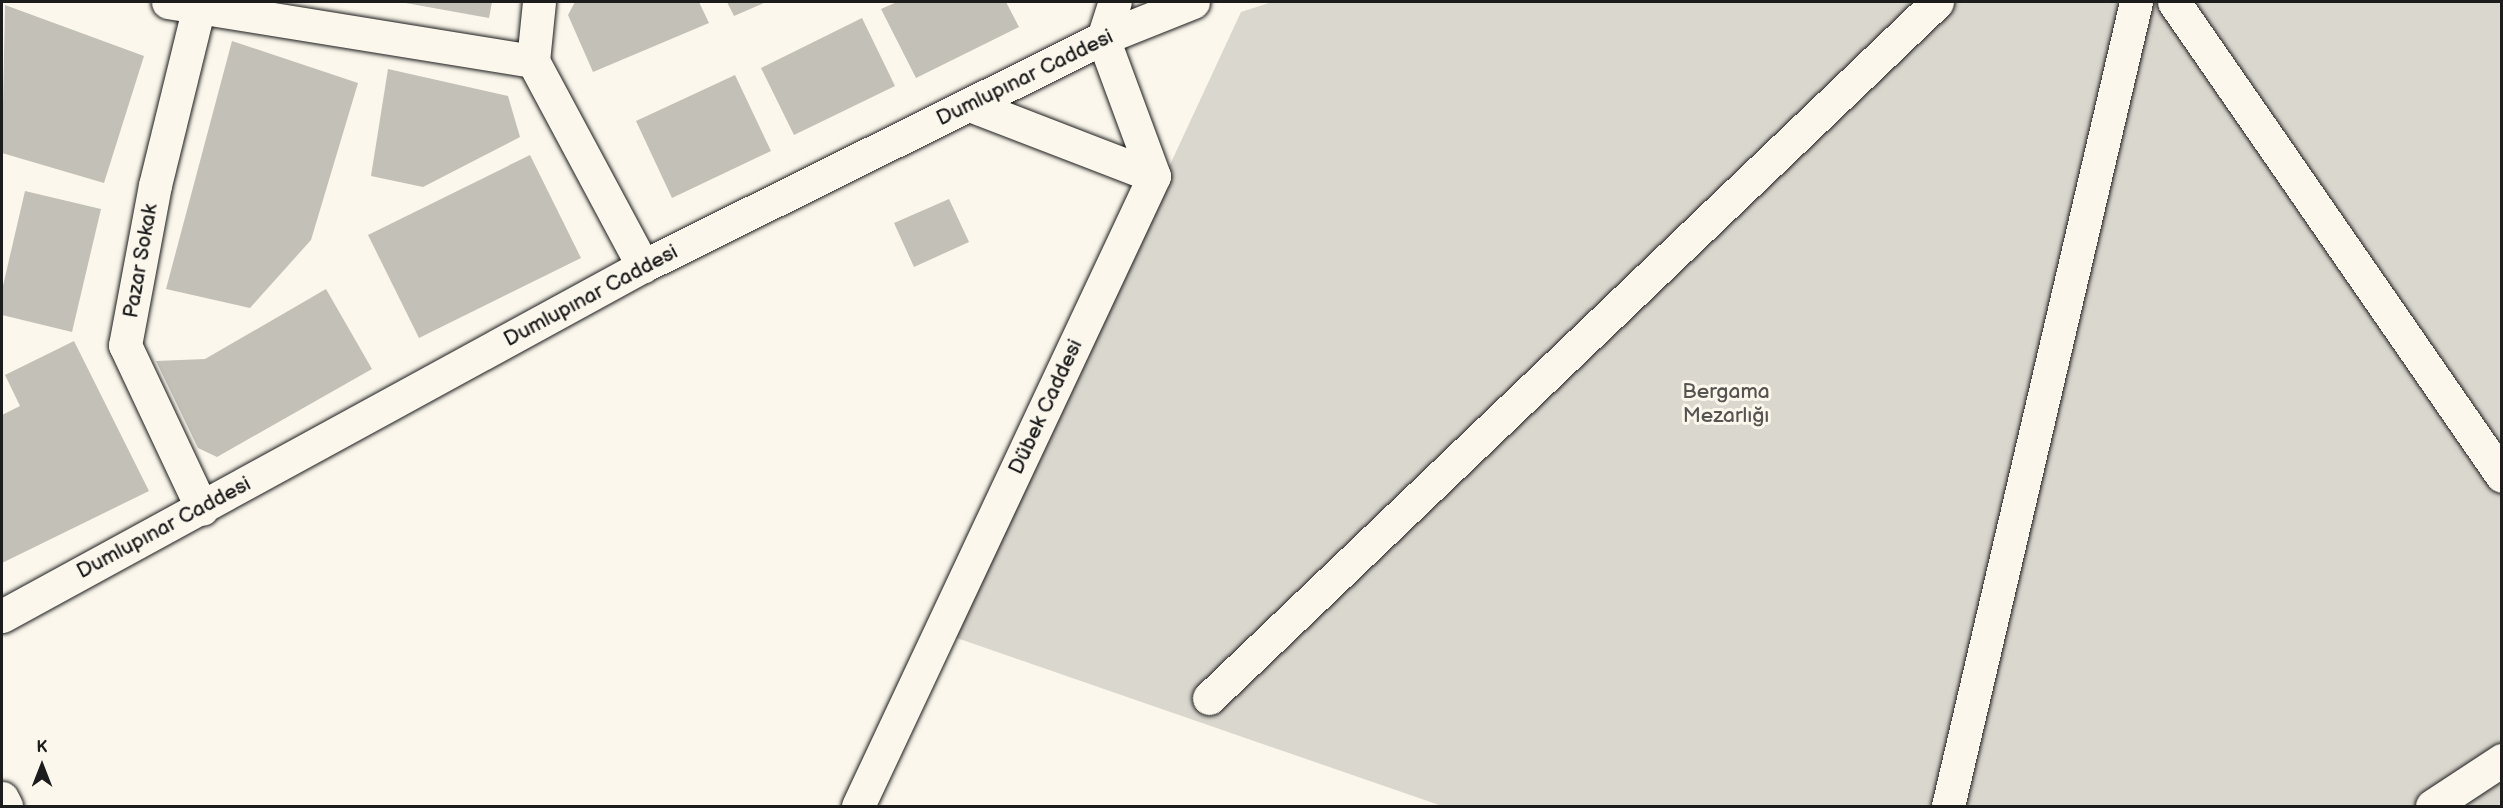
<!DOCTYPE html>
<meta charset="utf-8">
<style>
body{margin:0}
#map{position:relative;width:2503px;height:808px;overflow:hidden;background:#fbf7ec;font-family:"Balsamiq Sans",sans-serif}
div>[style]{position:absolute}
.green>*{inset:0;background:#dad7ce}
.building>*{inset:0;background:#c3c0b8}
.roads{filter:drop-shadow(0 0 2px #1c1c1c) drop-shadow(0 0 2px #1c1c1c)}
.minor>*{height:33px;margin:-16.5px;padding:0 16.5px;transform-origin:16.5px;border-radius:16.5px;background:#fbf7ec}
.major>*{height:33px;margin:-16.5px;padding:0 16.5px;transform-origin:16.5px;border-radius:16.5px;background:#fbf7ec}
span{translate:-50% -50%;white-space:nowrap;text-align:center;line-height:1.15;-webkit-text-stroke:6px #fbf7ec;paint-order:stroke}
.street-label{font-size:21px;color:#1c1c1c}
.park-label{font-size:21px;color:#555451}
.frame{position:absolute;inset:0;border:3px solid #1c1c1c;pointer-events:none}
.north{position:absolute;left:12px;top:736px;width:60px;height:60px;-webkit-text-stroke:4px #fbf7ec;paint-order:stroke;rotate:0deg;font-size:16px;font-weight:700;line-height:24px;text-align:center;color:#1c1c1c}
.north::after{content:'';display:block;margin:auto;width:21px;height:27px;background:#1c1c1c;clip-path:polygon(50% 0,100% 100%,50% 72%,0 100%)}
</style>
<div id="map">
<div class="green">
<i style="clip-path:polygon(1272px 2px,2501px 2px,2501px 806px,1442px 806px,951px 636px,1241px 12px)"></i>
</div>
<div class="building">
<i style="clip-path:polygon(400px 2px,492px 2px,489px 18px)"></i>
<i style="clip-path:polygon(575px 2px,699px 2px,709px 23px,593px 72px,568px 15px)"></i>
<i style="clip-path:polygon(727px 2px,766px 2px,734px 16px)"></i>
<i style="clip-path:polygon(897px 2px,1006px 2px,1019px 27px,916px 78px,881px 9px)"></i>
<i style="clip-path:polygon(5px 5px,144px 56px,104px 183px,2px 153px)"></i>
<i style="clip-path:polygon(862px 18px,895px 86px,794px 135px,761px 68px)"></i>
<i style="clip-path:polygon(232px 41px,358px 83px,311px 240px,250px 308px,166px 289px)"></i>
<i style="clip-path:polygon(388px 69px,508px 96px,520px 137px,423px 187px,371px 176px)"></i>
<i style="clip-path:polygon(735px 75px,771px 151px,672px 198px,636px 121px)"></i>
<i style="clip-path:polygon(530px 155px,581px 258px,419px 338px,368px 235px)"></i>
<i style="clip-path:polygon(25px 191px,101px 209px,72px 332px,2px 315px,2px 290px)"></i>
<i style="clip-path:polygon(949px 199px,969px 242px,914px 267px,894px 223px)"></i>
<i style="clip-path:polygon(326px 289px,372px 369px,217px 457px,198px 448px,156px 361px,205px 359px)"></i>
<i style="clip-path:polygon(74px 341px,149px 491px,2px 563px,2px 415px,20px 406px,5px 375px)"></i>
</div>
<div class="roads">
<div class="minor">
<i style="left:168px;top:2px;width:370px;rotate:9.2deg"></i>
<i style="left:533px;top:61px;width:233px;rotate:61.8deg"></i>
<i style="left:200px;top:2px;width:188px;rotate:103.8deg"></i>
<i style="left:155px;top:185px;width:163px;rotate:100.6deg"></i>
<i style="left:125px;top:345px;width:181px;rotate:64.8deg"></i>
<i style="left:2174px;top:2px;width:576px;rotate:55.32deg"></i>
<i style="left:533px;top:61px;width:59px;rotate:-84.2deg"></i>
<i style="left:970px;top:105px;width:197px;rotate:21.1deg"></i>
<i style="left:1209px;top:698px;width:1007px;rotate:-43.71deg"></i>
<i style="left:2px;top:798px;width:9px;rotate:63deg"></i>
<i style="left:858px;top:806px;width:696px;rotate:-64.83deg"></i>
<i style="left:1154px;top:176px;width:147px;rotate:-110.3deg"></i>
<i style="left:1103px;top:38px;width:38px;rotate:-72deg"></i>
<i style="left:1948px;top:806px;width:826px;rotate:-76.84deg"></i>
<i style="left:2432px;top:806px;width:84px;rotate:-33.3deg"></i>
</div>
<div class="major">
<i style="left:2px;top:616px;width:730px;rotate:-28.64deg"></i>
<i style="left:643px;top:266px;width:513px;rotate:-26.37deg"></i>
<i style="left:1103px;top:38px;width:97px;rotate:-21.8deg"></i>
</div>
</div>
<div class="street-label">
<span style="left:1025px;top:78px;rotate:-26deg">Dumlupınar Caddesi</span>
<span style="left:141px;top:261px;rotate:-80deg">Pazar Sokak</span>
<span style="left:591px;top:296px;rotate:-28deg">Dumlupınar Caddesi</span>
<span style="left:1046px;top:407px;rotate:-65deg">Dübek Caddesi</span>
<span style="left:164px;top:528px;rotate:-28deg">Dumlupınar Caddesi</span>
</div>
<div class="park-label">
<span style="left:1726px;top:404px">Bergama<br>Mezarlığı</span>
</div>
<div class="frame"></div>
<div class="north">K</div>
</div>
